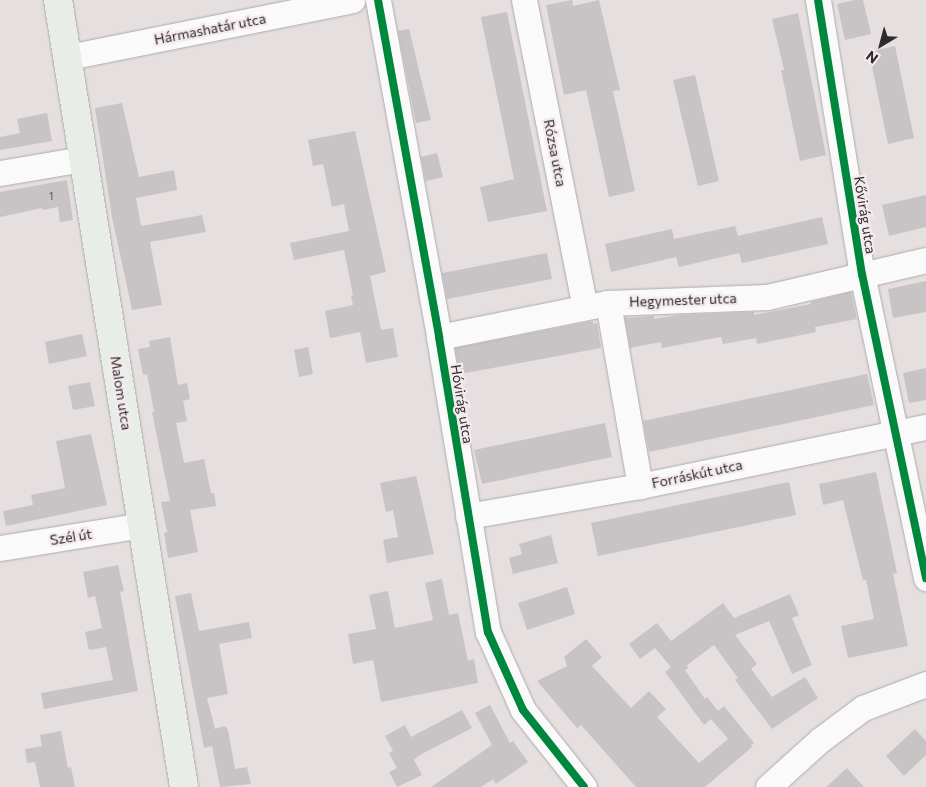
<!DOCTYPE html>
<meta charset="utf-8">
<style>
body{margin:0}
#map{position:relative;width:926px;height:787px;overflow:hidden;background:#e5dfe0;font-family:Commissioner,sans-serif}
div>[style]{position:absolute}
.building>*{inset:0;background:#c8c3c4}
.roads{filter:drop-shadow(0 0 1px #afaaab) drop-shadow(0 0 1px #afaaab)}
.minor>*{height:25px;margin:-12.5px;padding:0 12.5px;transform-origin:12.5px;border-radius:12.5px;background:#fbfafa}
.major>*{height:28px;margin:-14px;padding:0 14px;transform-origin:14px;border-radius:14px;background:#e9ede7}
.cycleway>*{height:8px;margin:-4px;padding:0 4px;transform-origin:4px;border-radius:4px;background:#00873e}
span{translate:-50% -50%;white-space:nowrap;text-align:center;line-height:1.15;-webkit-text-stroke:4.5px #f4eaed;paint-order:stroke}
.number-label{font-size:11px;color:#545051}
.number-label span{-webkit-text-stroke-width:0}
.street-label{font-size:14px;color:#2e2a2b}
.north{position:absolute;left:856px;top:20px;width:50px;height:50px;-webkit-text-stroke:4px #f4eaed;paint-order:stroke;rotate:217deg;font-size:14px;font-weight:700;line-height:20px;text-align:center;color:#2e2a2b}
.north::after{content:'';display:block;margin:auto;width:18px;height:22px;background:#2e2a2b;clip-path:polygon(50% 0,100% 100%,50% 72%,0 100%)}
</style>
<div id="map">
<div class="building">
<i style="clip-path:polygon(572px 0,573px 6px,599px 0,620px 90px,613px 91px,635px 191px,609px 197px,586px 90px,564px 95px,546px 5px)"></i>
<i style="clip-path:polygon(855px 0,863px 0,871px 34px,845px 40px,837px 4px)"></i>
<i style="clip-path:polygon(507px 12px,547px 211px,488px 222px,480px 187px,514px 179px,481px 17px)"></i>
<i style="clip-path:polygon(798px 13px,826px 155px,800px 161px,781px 70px,784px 70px,772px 19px)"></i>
<i style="clip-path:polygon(409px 29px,431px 120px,416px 123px,398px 31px)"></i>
<i style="clip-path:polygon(895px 46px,914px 138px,888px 144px,869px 52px)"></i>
<i style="clip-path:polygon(695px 75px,719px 181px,698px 186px,673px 80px)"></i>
<i style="clip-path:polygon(122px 103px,139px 177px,174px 170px,177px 190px,136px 198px,141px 226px,202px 215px,206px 232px,150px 242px,162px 305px,132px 310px,112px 217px,95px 108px)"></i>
<i style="clip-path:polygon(47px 113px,52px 141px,0 150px,0 137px,20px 133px,17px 119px)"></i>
<i style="clip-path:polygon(355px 131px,386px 272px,370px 276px,381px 330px,393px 328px,398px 357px,366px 363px,360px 332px,330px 338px,325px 311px,353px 305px,351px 296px,353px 295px,344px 250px,294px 260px,290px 243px,349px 231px,344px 204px,332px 207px,323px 164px,313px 166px,308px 140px)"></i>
<i style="clip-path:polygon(437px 153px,443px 177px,426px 181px,421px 157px)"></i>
<i style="clip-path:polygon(67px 180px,73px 220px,60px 222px,58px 207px,42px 210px,42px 208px,0 217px,0 192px)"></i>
<i style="clip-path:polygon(926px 195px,926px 227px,889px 236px,882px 205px)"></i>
<i style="clip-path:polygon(822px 217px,828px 244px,742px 263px,739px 253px,679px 267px,676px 257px,611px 272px,605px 244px,672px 229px,674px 239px,735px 226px,738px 236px)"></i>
<i style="clip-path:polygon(547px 253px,552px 279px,447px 299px,442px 273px)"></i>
<i style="clip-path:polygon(926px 281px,926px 312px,893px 318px,888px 289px)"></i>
<i style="clip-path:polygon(851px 292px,857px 319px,815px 327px,816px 332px,757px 344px,756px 338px,723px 344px,721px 337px,662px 348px,661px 342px,630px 348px,625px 318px,654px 316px,654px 319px,679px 315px,754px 312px,754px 315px,811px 304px,811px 302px)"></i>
<i style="clip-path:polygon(593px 321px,593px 324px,597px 323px,601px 348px,460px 374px,455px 348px)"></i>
<i style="clip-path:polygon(82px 334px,87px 356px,49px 364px,45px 342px)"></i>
<i style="clip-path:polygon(170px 337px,178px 385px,187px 383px,190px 399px,183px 401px,187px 421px,176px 423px,184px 463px,204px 459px,211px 493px,214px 493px,216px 506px,190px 510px,198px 552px,168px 558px,164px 533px,167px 532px,161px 502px,170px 501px,152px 412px,154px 412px,147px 374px,143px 375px,138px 349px,150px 347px,149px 341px)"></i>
<i style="clip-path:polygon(308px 347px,313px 374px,299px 377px,294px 350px)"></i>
<i style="clip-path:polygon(926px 368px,926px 400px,909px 403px,903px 373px)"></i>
<i style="clip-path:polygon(867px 374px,874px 405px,649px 452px,643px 421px)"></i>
<i style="clip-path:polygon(90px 382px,95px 406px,73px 410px,68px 386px)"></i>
<i style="clip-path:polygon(605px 423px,612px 457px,482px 484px,474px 450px)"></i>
<i style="clip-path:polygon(91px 434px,107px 505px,6px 526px,3px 511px,33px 505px,31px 495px,65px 488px,56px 441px)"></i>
<i style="clip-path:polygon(876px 472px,897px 573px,893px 574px,908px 646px,848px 658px,841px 626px,874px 619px,866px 580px,863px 580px,843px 500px,823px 505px,819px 484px)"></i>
<i style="clip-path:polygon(416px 476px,434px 554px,387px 563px,383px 540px,398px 537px,393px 510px,386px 512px,380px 483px)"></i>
<i style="clip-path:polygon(789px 482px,796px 515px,598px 556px,591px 523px)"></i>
<i style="clip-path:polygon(551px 535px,558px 563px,513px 574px,509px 558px,522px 554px,519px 544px)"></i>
<i style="clip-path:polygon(118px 565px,124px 591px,120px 592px,138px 691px,44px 709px,41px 693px,113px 680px,106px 647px,89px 650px,85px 632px,102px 628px,95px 596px,88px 598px,83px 572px)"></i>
<i style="clip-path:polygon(442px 579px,449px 615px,458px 613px,468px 661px,474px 659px,478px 683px,381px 702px,373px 660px,353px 664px,348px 634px,376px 629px,369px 595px,388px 591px,395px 628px,433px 620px,425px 583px)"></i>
<i style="clip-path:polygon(567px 587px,575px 614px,527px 630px,518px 603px)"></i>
<i style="clip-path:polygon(191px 593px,199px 631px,249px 622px,252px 638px,219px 644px,228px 694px,207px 698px,215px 729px,225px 726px,228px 730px,235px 769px,247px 767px,251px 784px,220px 787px,212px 746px,204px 748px,175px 596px)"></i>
<i style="clip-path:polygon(790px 594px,799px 615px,792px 618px,812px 665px,792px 674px,769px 621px,735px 635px,757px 664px,751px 669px,772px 697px,805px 677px,818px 698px,772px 729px,735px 680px,738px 678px,714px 645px,687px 665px,688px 668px,685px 670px,705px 699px,707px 697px,718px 711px,724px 706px,754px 743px,751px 745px,752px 747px,705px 787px,636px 787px,581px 725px,577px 728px,537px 681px,567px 666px,564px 657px,586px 639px,602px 657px,592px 666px,631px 708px,649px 691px,666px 709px,657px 717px,699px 763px,728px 739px,711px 719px,704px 725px,665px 672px,671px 667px,655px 648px,640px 659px,629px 644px,657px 623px,671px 641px,723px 603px,734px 618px)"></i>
<i style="clip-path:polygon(490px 705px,510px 743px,513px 741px,528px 762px,496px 784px,493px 779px,481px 787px,431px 787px,492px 745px,475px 713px)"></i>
<i style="clip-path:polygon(462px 710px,472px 728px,418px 756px,414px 760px,422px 775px,397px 787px,389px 772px,397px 768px,389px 753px,393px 751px,385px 736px,405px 725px,411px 737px)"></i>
<i style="clip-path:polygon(915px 729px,926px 741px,926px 755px,904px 776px,886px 756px)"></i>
<i style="clip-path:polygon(61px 731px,68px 768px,71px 767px,75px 787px,40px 787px,35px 762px,27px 763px,25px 749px,42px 746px,40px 735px)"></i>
<i style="clip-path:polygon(847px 768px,864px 787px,826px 787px)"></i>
</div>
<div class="roads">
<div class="minor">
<i style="left:378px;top:0;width:342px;rotate:79.7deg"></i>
<i style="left:439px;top:337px;width:299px;rotate:80.6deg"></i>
<i style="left:488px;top:632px;width:85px;rotate:65.8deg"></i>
<i style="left:523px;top:710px;width:98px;rotate:51.6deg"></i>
<i style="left:524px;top:0;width:313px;rotate:78.8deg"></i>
<i style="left:818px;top:0;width:278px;rotate:80.9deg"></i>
<i style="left:862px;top:274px;width:311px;rotate:78.1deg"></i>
<i style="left:68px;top:57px;width:290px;rotate:-11.3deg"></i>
<i style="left:0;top:173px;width:84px;rotate:-9.6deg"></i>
<i style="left:608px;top:303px;width:186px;rotate:80.1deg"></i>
<i style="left:439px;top:337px;width:172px;rotate:-11.4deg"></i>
<i style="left:608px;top:303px;width:159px;rotate:-2.2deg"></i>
<i style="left:767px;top:297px;width:163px;rotate:-13.1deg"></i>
<i style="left:468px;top:516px;width:175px;rotate:-9.9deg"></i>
<i style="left:640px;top:486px;width:292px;rotate:-11.7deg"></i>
<i style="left:0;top:548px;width:144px;rotate:-9.2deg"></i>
<i style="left:768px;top:787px;width:70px;rotate:-42.1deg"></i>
<i style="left:820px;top:740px;width:54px;rotate:-36.7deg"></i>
<i style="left:863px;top:708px;width:67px;rotate:-20.9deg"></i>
</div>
<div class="major">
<i style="left:58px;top:0;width:797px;rotate:80.9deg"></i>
</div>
</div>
<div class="cycleway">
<i style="left:378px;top:0;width:342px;rotate:79.7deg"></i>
<i style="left:439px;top:337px;width:299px;rotate:80.6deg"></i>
<i style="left:488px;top:632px;width:85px;rotate:65.8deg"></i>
<i style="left:523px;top:710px;width:98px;rotate:51.6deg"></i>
<i style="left:818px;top:0;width:278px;rotate:80.9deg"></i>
<i style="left:862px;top:274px;width:311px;rotate:78.1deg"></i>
</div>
<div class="number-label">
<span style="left:51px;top:196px">1</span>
</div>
<div class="street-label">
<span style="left:210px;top:29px;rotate:-11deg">Hármashatár utca</span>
<span style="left:555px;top:153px;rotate:79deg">Rózsa utca</span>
<span style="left:865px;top:215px;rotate:81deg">Kővirág utca</span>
<span style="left:683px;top:300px;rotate:-2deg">Hegymester utca</span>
<span style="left:121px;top:393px;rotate:81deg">Malom utca</span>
<span style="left:462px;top:404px;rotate:81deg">Hóvirág utca</span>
<span style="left:697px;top:474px;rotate:-12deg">Forráskút utca</span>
<span style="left:71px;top:537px;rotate:-9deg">Szél út</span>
</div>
<div class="north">N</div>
</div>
